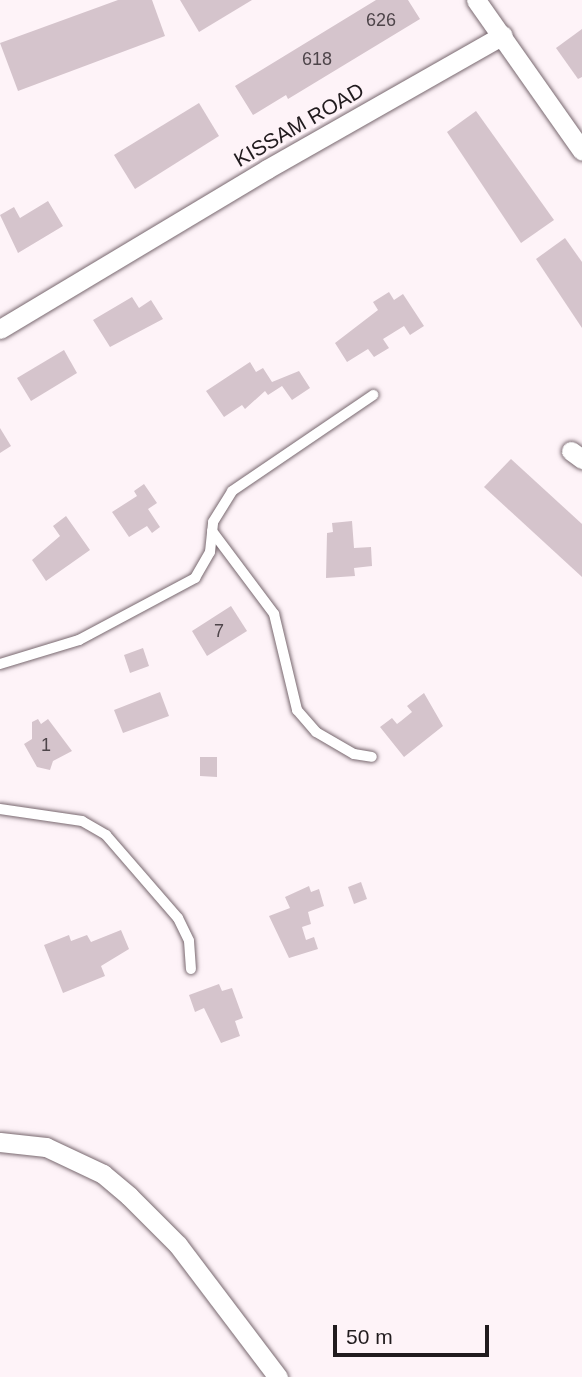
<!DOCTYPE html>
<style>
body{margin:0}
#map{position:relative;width:582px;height:1377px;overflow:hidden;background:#fef3f8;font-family:Arial,sans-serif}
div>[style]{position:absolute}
.building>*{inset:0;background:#d5c4cc}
.roads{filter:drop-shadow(0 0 2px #78686f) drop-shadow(0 0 2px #78686f)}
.service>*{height:10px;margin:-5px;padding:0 5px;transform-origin:5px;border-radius:5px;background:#fff}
.minor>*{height:19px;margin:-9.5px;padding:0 9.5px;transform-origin:9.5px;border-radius:9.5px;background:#fff}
span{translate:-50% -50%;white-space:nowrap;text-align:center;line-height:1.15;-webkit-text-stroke:6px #fef3f8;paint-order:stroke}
.number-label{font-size:18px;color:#4e454a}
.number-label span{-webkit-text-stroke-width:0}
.street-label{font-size:21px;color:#211b1e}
.scale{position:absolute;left:333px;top:1325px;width:156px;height:32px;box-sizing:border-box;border:4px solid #211b1e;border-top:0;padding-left:9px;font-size:21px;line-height:24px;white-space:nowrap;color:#211b1e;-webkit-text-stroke:5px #fef3f8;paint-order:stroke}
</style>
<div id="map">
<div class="building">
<i style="clip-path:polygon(118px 0,152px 0,165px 36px,18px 91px,0 43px)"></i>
<i style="clip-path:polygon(180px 0,252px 0,199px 32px)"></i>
<i style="clip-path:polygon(376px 0,408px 0,420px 19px,288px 99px,286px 95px,253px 115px,235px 86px)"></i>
<i style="clip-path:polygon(582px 29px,582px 77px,578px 79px,556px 48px)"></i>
<i style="clip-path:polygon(199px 103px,219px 136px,135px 189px,114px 155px)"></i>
<i style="clip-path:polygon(476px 111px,554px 220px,521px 243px,447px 132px)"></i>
<i style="clip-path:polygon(48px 201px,63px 226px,18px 253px,0 215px,14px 207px,20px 218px)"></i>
<i style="clip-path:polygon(565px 238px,582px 262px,582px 328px,536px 259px)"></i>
<i style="clip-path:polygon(389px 292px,394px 300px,403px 294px,424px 326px,410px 335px,404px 326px,383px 339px,389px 348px,374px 357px,368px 349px,347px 362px,335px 343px,378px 310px,373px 302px)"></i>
<i style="clip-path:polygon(132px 297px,139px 308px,151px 300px,163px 319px,110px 347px,93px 320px)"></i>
<i style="clip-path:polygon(64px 350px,77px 373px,31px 401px,17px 378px)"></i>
<i style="clip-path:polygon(250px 362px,256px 372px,263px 368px,272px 382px,299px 371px,310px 388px,292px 400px,282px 386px,268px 395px,265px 391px,245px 409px,242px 405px,224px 417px,206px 391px)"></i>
<i style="clip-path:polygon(0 428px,11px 446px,0 453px)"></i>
<i style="clip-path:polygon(511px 459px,582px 524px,582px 577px,484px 487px)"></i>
<i style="clip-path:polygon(144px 484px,157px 503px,148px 509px,160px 527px,152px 533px,147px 526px,129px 537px,112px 512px,137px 496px,134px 491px)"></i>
<i style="clip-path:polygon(66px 516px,90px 550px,46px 581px,32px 560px,60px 536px,53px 526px)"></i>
<i style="clip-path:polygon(352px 521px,354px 548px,371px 547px,372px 566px,354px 568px,355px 576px,326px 578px,327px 533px,333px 532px,332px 523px)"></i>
<i style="clip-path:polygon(231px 606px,247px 631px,207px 656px,192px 631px)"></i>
<i style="clip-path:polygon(143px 648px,149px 666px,130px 673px,124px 655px)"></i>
<i style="clip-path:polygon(160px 692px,169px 716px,123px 733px,114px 710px)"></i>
<i style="clip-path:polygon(424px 693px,443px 726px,404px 757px,380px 727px,392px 718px,397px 724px,401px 721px,412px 712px,407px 706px)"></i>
<i style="clip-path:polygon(38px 719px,41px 724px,48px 719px,72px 751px,53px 761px,50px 770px,37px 767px,24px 744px,32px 739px,32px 722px)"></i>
<i style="clip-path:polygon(200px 757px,217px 757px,217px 777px,200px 776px)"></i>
<i style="clip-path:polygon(361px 882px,367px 899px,354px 904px,348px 887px)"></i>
<i style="clip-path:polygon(309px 886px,311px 892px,319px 889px,324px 906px,308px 912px,311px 924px,302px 927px,306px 940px,314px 937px,318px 949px,289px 958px,269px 916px,290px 908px,285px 897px)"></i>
<i style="clip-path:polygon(121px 930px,129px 949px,101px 966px,105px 976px,63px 993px,44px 945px,69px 935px,71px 941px,87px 935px,91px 942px)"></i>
<i style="clip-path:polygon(219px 984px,222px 991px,232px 988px,243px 1018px,235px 1021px,240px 1036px,221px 1043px,204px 1008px,195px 1012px,189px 995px)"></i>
</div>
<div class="roads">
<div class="service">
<i style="left:212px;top:531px;width:104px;rotate:53.2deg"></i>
<i style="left:274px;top:614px;width:99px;rotate:76.5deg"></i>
<i style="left:297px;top:710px;width:29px;rotate:49deg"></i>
<i style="left:316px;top:732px;width:44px;rotate:30.1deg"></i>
<i style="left:354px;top:754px;width:18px;rotate:9deg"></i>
<i style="left:0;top:664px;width:83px;rotate:-16.9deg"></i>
<i style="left:79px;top:640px;width:132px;rotate:-28.1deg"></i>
<i style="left:195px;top:578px;width:30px;rotate:-60deg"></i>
<i style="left:210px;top:552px;width:30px;rotate:-84deg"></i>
<i style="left:213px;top:522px;width:36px;rotate:-58deg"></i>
<i style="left:232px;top:491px;width:171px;rotate:-34.2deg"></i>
<i style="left:0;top:809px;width:83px;rotate:8.3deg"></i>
<i style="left:82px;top:821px;width:28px;rotate:30deg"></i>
<i style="left:106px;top:835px;width:110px;rotate:49.1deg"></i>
<i style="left:178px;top:918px;width:25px;rotate:64deg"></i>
<i style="left:189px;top:941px;width:28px;rotate:86deg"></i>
</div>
<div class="minor">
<i style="left:476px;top:0;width:184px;rotate:54.9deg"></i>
<i style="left:0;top:329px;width:311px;rotate:-30.9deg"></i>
<i style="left:267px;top:169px;width:271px;rotate:-29.6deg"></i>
<i style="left:571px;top:451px;width:14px;rotate:36deg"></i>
<i style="left:0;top:1142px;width:46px;rotate:6.2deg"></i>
<i style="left:46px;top:1147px;width:63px;rotate:25.3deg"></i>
<i style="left:103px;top:1174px;width:34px;rotate:40deg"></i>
<i style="left:129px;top:1196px;width:69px;rotate:45deg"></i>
<i style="left:178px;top:1245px;width:166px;rotate:52.9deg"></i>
</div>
</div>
<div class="number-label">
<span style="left:381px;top:20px">626</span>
<span style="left:317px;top:59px">618</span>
<span style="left:219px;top:631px">7</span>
<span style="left:46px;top:745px">1</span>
</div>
<div class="street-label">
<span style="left:299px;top:125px;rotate:-30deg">KISSAM ROAD</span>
</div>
<div class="scale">50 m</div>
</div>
